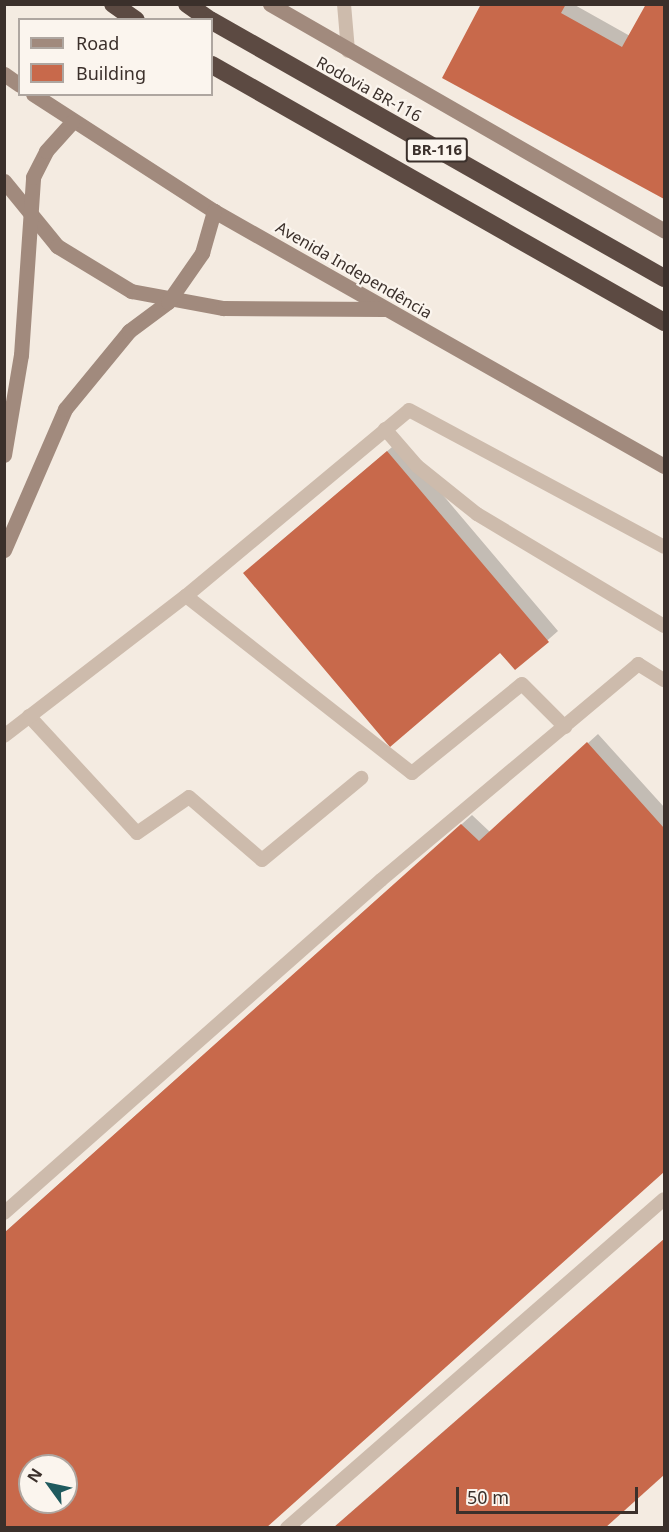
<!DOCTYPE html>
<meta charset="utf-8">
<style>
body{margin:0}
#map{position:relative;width:669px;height:1532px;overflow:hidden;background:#f4ebe1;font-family:"Noto Sans",sans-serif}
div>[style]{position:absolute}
.shadow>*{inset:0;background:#0003}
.building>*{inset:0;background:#c8694b}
.service>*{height:14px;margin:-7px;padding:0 7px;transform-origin:7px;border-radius:7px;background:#cdbbac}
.secondary>*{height:15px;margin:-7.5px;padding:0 7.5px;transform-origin:7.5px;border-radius:7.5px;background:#a18a7d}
.motorway>*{height:18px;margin:-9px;padding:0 9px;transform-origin:9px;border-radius:9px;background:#5c4a42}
span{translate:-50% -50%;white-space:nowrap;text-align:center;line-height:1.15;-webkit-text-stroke:4.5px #fbf5ee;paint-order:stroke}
.shield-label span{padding:2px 4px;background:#fbf5ee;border:2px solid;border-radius:4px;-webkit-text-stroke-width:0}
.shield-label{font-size:15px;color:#3b302b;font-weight:700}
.street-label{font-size:16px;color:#3b302b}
.frame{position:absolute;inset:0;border:6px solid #3b302b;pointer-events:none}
.legend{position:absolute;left:18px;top:18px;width:195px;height:78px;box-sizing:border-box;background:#fbf5ee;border:2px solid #aea6a0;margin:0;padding:8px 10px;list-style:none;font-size:18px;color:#3b302b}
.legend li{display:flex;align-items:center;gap:12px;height:30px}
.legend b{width:30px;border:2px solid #aea6a0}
.north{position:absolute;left:18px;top:1454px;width:60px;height:60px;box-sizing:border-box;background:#fbf5ee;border:2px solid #aea6a0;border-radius:50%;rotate:303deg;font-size:16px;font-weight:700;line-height:24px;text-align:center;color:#3b302b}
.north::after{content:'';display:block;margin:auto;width:21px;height:27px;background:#1f5a5e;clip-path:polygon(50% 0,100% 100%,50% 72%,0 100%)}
.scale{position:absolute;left:456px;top:1487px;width:182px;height:27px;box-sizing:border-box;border:3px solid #3b302b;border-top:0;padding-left:8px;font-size:18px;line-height:21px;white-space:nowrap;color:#3b302b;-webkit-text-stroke:4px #fbf5ee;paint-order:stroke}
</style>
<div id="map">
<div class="shadow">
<i style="clip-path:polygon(482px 4px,573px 4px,630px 36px,647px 4px,664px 4px,664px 197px,444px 78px)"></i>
<i style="clip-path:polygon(398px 442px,558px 631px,516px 668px,501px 651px,255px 563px)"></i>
<i style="clip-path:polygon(evenodd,598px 734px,664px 807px,664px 1170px,264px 1528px,4px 1528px,4px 1233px,472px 815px,490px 832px,598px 734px,30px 1466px,66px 1466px,66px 1502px,30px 1502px,30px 1466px)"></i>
<i style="clip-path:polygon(664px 1239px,664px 1473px,602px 1528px,333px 1528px)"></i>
</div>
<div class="building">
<i style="clip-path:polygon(481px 4px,566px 4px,561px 13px,622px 47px,646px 4px,664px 4px,664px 199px,442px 78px)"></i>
<i style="clip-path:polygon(387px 451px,549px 642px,515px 670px,500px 653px,390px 747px,243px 573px)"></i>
<i style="clip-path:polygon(evenodd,587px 742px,664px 828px,664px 1172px,266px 1528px,4px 1528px,4px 1233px,461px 824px,479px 841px,587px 742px,30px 1466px,66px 1466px,66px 1502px,30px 1502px,30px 1466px)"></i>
<i style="clip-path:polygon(664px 1239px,664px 1475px,605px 1528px,333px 1528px)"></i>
</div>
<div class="service">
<i style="left:344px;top:4px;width:47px;rotate:85.1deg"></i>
<i style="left:385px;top:429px;width:49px;rotate:49.1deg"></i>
<i style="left:417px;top:466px;width:77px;rotate:38.7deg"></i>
<i style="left:477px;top:514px;width:218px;rotate:30.9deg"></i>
<i style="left:186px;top:596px;width:287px;rotate:38.1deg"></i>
<i style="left:412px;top:773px;width:141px;rotate:-39deg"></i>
<i style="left:522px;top:684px;width:61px;rotate:45deg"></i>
<i style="left:29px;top:716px;width:159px;rotate:47.3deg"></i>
<i style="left:137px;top:833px;width:63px;rotate:-34.7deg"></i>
<i style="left:189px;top:797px;width:96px;rotate:40.8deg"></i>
<i style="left:262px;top:860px;width:129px;rotate:-39.6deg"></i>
<i style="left:4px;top:736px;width:230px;rotate:-37.6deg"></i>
<i style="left:186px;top:596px;width:290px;rotate:-39.8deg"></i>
<i style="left:409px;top:410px;width:289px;rotate:28.2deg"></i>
<i style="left:4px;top:1213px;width:503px;rotate:-41.45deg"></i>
<i style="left:381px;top:880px;width:336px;rotate:-40deg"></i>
<i style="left:638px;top:664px;width:31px;rotate:32deg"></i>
<i style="left:287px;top:1528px;width:500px;rotate:-41.11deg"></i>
</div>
<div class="secondary">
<i style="left:270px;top:4px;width:455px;rotate:29.9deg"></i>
<i style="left:4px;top:74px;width:19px;rotate:35deg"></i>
<i style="left:33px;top:94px;width:216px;rotate:32.9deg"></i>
<i style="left:214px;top:211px;width:517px;rotate:29.54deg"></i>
<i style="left:4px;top:181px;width:84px;rotate:50.8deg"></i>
<i style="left:57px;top:246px;width:87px;rotate:31.3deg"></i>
<i style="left:131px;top:291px;width:94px;rotate:10.5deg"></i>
<i style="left:223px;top:308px;width:161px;rotate:0.4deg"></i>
<i style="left:4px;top:455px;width:101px;rotate:-80.4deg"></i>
<i style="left:21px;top:355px;width:178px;rotate:-86.1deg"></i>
<i style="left:33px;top:177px;width:29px;rotate:-63deg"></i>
<i style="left:46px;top:151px;width:39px;rotate:-48deg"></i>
<i style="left:4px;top:550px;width:154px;rotate:-66.6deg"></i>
<i style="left:65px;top:409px;width:101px;rotate:-50.6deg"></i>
<i style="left:129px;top:331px;width:49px;rotate:-36.6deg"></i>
<i style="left:168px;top:302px;width:60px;rotate:-55.2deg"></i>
<i style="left:202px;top:253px;width:44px;rotate:-74.1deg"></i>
</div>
<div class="motorway">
<i style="left:113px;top:4px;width:28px;rotate:35deg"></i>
<i style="left:187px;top:4px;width:28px;rotate:35deg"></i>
<i style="left:212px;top:21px;width:520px;rotate:29.62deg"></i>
<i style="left:212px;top:65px;width:520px;rotate:29.62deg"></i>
</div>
<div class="shield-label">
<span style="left:437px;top:150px">BR-116</span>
</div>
<div class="street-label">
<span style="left:369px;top:89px;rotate:29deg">Rodovia BR-116</span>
<span style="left:354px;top:270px;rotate:30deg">Avenida Independência</span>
</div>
<div class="frame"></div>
<ul class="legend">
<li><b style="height:8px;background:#a18a7d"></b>Road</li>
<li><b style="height:16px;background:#c8694b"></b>Building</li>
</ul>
<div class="north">N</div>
<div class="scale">50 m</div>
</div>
